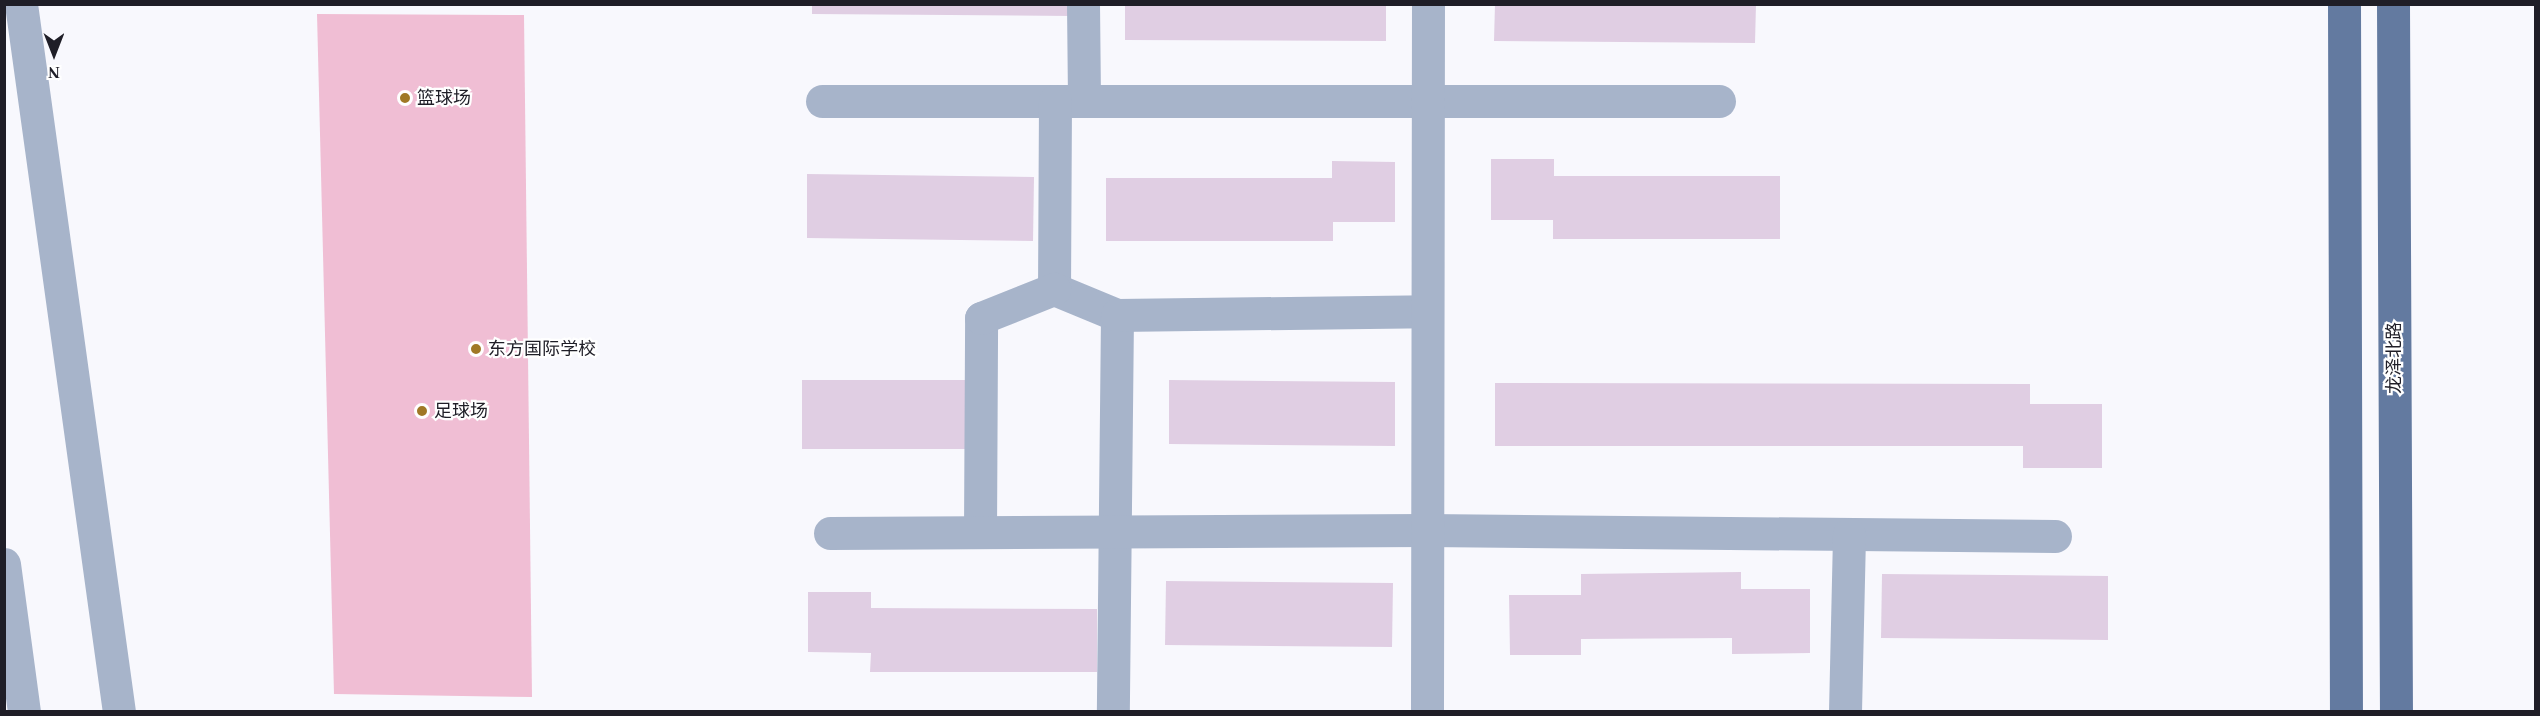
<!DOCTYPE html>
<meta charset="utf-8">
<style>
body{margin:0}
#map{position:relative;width:2540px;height:716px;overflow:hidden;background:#f8f8fd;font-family:"Times New Roman","Noto Sans SC",serif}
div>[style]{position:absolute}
.green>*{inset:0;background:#f0bed4}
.building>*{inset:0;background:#e0cee3}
.minor>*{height:33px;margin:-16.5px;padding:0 16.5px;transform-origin:16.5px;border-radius:16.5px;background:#a7b4ca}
.major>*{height:33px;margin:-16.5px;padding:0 16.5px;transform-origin:16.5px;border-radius:16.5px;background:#637aa0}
.dots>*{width:16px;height:16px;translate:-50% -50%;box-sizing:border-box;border:3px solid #fff;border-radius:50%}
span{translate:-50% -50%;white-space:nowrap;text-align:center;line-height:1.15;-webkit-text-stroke:4.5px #fff;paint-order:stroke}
.poi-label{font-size:18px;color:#1f1e27}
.left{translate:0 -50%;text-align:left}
.street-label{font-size:18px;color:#1f1e27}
.frame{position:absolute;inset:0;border:6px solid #1f1e27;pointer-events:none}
.north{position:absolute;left:24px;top:24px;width:60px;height:60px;-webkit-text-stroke:4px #fff;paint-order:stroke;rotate:180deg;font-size:16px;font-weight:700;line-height:24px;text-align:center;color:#1f1e27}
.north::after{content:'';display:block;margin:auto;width:21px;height:27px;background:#1f1e27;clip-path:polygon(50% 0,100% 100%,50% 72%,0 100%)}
</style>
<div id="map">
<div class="green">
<i style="clip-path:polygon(317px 14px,524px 15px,532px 697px,334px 694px)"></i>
</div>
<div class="building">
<i style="clip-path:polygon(812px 4px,1073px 4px,1073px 16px,812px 14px)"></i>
<i style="clip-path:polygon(1125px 4px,1386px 4px,1386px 41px,1125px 40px)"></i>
<i style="clip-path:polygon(1495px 4px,1756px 4px,1755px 43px,1494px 41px)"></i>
<i style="clip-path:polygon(1491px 159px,1554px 159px,1554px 176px,1780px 176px,1780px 239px,1553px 239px,1553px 220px,1491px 220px)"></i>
<i style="clip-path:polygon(1332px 161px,1395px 162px,1395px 222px,1333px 222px,1333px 241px,1106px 241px,1106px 178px,1332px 178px)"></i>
<i style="clip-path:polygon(807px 174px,1034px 177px,1033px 241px,807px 238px)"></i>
<i style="clip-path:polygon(802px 380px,974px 380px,974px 449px,802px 449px)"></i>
<i style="clip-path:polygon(1169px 380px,1395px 382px,1395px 446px,1169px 444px)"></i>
<i style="clip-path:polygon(1495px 383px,2030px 384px,2030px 404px,2102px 404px,2102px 468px,2023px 468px,2023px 446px,1495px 446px)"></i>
<i style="clip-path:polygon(1741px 572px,1741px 589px,1810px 589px,1810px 653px,1732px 654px,1732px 638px,1581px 639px,1581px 655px,1510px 655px,1509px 595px,1581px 595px,1581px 574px)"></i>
<i style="clip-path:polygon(1882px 574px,2108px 576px,2108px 640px,1881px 638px)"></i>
<i style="clip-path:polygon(1166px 581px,1393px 583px,1392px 647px,1165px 645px)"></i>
<i style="clip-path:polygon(808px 592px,871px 592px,871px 608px,1097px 609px,1097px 672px,870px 672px,871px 653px,808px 652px)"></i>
</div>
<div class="minor">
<i style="left:21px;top:4px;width:715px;rotate:82.12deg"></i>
<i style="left:1083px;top:4px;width:97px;rotate:89.4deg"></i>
<i style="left:822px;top:101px;width:897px"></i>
<i style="left:1055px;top:101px;width:188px;rotate:90.3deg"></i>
<i style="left:1054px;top:289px;width:68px;rotate:22.4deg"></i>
<i style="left:1117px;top:315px;width:397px;rotate:90.6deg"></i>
<i style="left:1117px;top:315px;width:310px;rotate:-0.7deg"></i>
<i style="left:980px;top:532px;width:214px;rotate:-89.7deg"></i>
<i style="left:981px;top:318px;width:79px;rotate:-21.7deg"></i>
<i style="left:830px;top:533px;width:597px;rotate:-0.29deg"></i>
<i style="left:1427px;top:530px;width:628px;rotate:0.55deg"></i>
<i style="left:4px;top:564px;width:149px;rotate:82.3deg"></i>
<i style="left:1427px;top:712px;width:708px;rotate:-89.92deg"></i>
<i style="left:1845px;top:712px;width:178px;rotate:-88.7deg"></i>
</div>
<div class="major">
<i style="left:2344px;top:4px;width:708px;rotate:89.84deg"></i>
<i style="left:2393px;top:4px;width:708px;rotate:89.76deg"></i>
</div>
<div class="dots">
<i style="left:405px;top:98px;background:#a07826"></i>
<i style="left:476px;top:349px;background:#a07826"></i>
<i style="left:422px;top:411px;background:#a07826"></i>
</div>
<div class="poi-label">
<span class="left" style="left:417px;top:98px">篮球场</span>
<span class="left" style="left:488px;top:349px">东方国际学校</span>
<span class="left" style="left:434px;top:411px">足球场</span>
</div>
<div class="street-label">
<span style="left:2394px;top:358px;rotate:-90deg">龙泽北路</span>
</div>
<div class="frame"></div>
<div class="north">N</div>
</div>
